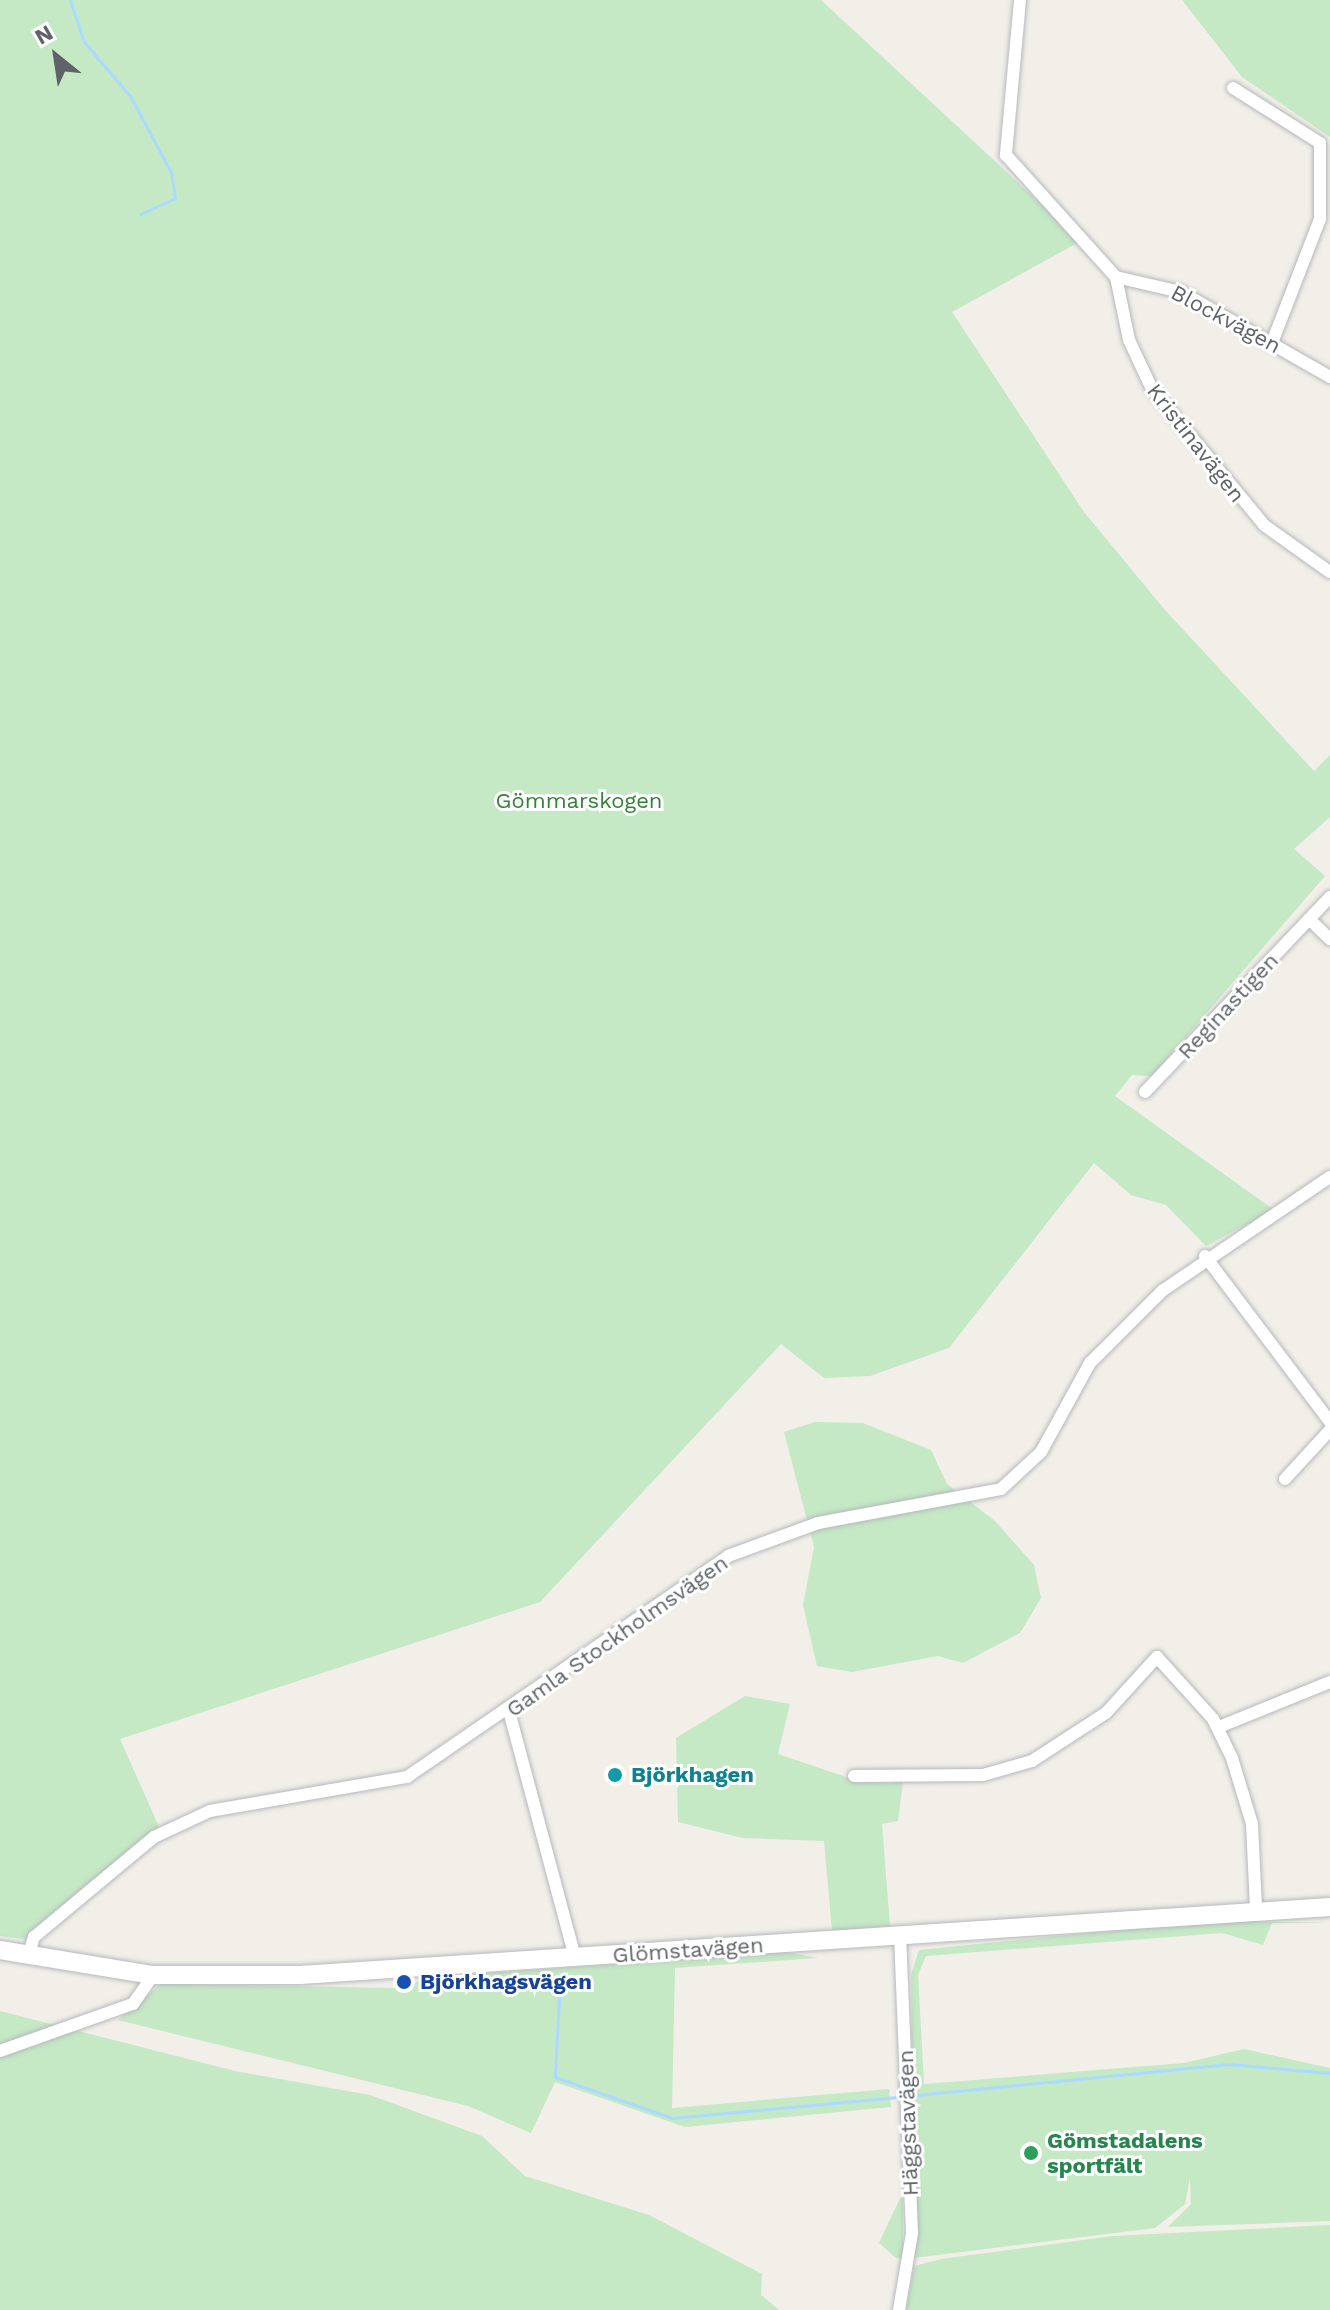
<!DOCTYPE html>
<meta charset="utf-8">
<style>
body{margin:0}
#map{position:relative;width:1330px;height:2310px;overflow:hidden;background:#f1efe8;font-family:"Work Sans",sans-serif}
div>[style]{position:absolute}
.green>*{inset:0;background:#c5e8c5}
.stream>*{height:3px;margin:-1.5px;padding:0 1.5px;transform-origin:1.5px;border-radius:1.5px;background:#aadaff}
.roads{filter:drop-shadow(0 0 2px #b5b8bc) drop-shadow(0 0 2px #b5b8bc)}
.minor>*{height:12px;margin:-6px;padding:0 6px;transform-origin:6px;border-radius:6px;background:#fff}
.secondary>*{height:18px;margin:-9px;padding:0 9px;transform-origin:9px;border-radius:9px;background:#fff}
.dots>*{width:22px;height:22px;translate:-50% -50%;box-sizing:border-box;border:4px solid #fff;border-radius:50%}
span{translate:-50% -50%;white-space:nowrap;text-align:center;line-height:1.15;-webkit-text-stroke:6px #fff;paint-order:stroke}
.street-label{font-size:22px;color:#5f6368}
.park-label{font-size:22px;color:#348238}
.culture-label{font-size:22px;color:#0d838f;font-weight:700}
.left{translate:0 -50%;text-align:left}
.transit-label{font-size:22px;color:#164399;font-weight:700}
.leisure-label{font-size:22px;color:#27864d;font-weight:700}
.north{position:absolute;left:16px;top:16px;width:80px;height:80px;-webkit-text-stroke:6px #fff;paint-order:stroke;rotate:330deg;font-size:22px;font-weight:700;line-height:32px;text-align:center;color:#5f6368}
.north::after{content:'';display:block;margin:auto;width:28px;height:36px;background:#5f6368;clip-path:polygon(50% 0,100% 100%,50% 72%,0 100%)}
</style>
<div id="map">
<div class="green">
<i style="clip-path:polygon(0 0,821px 0,1081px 241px,952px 312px,1084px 512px,1165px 610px,1314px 771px,1330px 755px,1330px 817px,1294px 849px,1325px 876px,1152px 1076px,1132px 1075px,1115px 1096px,1274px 1210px,1206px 1246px,1166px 1205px,1131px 1195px,1094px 1163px,949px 1348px,870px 1376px,824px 1378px,781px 1344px,540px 1602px,120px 1739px,163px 1836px,38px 1941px,0 1936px)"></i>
<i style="clip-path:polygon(1182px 0,1330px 0,1330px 137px,1242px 77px)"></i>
<i style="clip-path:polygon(815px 1422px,863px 1423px,931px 1450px,947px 1484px,995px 1521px,1034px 1565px,1041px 1598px,1020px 1633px,963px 1663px,938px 1656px,852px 1672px,817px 1666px,803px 1605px,814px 1547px,784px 1432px)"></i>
<i style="clip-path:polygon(745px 1696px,790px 1704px,778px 1754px,864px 1783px,903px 1782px,898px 1821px,882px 1824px,890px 1926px,832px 1931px,824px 1841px,743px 1838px,678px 1822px,676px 1738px)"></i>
<i style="clip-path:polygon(1219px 1920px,1330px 1923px,1272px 1923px,1263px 1945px,1222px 1933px,926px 1956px,918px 1975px,924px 2084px,1184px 2063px,1244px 2049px,1330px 2068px,1330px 2221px,1168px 2227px,1191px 2204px,1190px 2178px,1185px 2204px,1155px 2228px,914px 2258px,911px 1975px,919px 1950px)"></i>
<i style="clip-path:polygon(786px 1952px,818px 1958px,675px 1968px,672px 2108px,889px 2089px,891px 2107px,685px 2127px,555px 2082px,531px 2133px,468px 2106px,118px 2020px,161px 1984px,394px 1988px,433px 1977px)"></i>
<i style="clip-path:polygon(0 2011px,235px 2071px,370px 2095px,482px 2136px,525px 2176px,649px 2215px,762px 2274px,761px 2295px,779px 2310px,0 2310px)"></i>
<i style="clip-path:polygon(903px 2192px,903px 2259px,896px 2258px,879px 2243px)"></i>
<i style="clip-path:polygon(1330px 2225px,1330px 2310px,906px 2310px,914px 2266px,941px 2259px,1113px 2236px)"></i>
</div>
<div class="stream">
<i style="left:70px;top:0;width:44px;rotate:71.6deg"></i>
<i style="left:84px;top:42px;width:71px;rotate:49.6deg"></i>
<i style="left:130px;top:96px;width:86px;rotate:61.7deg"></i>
<i style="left:171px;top:172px;width:26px;rotate:81deg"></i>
<i style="left:175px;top:198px;width:38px;rotate:155deg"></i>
<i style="left:560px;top:1980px;width:97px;rotate:93deg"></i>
<i style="left:555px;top:2077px;width:124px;rotate:19.3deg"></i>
<i style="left:672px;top:2118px;width:227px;rotate:-5.3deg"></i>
<i style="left:917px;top:2095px;width:313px;rotate:-5.7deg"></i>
<i style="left:1228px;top:2064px;width:102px;rotate:5deg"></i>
</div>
<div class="roads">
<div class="minor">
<i style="left:1020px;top:0;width:156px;rotate:95.2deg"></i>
<i style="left:1006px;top:155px;width:164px;rotate:48deg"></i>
<i style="left:1233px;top:88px;width:103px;rotate:32.3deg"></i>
<i style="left:1320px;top:143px;width:76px;rotate:90deg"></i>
<i style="left:1320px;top:219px;width:133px;rotate:111.2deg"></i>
<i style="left:1116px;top:277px;width:64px;rotate:78.3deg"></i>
<i style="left:1129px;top:340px;width:54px;rotate:64.9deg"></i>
<i style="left:1152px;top:389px;width:176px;rotate:50.5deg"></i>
<i style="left:1264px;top:525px;width:81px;rotate:35.5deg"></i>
<i style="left:1116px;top:277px;width:67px;rotate:13deg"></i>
<i style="left:1181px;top:292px;width:172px;rotate:29.7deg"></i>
<i style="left:1309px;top:919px;width:29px;rotate:44deg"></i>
<i style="left:1145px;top:1092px;width:269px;rotate:-46.5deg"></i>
<i style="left:1205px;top:1256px;width:208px;rotate:53deg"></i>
<i style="left:1285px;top:1479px;width:67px;rotate:-47.4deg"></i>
<i style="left:509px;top:1711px;width:255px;rotate:75deg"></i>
<i style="left:1219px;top:1727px;width:120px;rotate:-22.1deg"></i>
<i style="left:854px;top:1776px;width:129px;rotate:-0.4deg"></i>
<i style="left:983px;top:1775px;width:51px;rotate:-15.9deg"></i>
<i style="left:1032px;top:1761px;width:88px;rotate:-33deg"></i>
<i style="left:1106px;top:1713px;width:76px;rotate:-47.7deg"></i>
<i style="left:1157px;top:1657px;width:84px;rotate:47.9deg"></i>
<i style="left:1213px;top:1719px;width:43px;rotate:64deg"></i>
<i style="left:1232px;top:1758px;width:69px;rotate:73.1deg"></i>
<i style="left:1252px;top:1824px;width:85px;rotate:87.3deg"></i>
<i style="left:29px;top:1954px;width:18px;rotate:-74deg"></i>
<i style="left:34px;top:1937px;width:156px;rotate:-39.8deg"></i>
<i style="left:154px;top:1837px;width:62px;rotate:-24.9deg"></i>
<i style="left:210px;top:1811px;width:200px;rotate:-9.8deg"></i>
<i style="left:407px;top:1777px;width:390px;rotate:-34.5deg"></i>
<i style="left:728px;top:1556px;width:96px;rotate:-20.1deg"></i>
<i style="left:818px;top:1523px;width:186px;rotate:-10.5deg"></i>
<i style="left:1001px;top:1489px;width:54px;rotate:-42.8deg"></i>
<i style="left:1041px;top:1452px;width:102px;rotate:-61.2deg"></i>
<i style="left:1090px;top:1363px;width:102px;rotate:-45deg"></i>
<i style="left:1162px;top:1291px;width:203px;rotate:-34.2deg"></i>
<i style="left:0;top:2051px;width:141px;rotate:-19.5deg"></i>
<i style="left:133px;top:2004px;width:35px;rotate:-55deg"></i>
<i style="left:899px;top:2310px;width:78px;rotate:-80.4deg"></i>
<i style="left:912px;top:2233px;width:298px;rotate:-92.3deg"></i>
</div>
<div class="secondary">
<i style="left:0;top:1950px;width:155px;rotate:9.3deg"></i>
<i style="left:153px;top:1975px;width:147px"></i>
<i style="left:300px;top:1975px;width:1032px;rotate:-3.78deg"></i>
</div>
</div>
<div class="dots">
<i style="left:615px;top:1775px;background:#0f9aa8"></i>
<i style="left:404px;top:1982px;background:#1a4fb4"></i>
<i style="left:1031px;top:2153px;background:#2e9e5b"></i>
</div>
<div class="street-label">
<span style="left:1226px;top:319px;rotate:28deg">Blockvägen</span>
<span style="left:1196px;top:443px;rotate:52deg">Kristinavägen</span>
<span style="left:1228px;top:1006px;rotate:-47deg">Reginastigen</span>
<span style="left:617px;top:1636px;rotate:-35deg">Gamla Stockholmsvägen</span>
<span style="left:688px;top:1950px;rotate:-4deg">Glömstavägen</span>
<span style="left:908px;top:2123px;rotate:-92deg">Häggstavägen</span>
</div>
<div class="park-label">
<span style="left:579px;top:801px">Gömmarskogen</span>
</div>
<div class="culture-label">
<span class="left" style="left:631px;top:1775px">Björkhagen</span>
</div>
<div class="transit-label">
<span class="left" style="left:420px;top:1982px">Björkhagsvägen</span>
</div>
<div class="leisure-label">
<span class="left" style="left:1047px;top:2153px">Gömstadalens<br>sportfält</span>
</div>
<div class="north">N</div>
</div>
